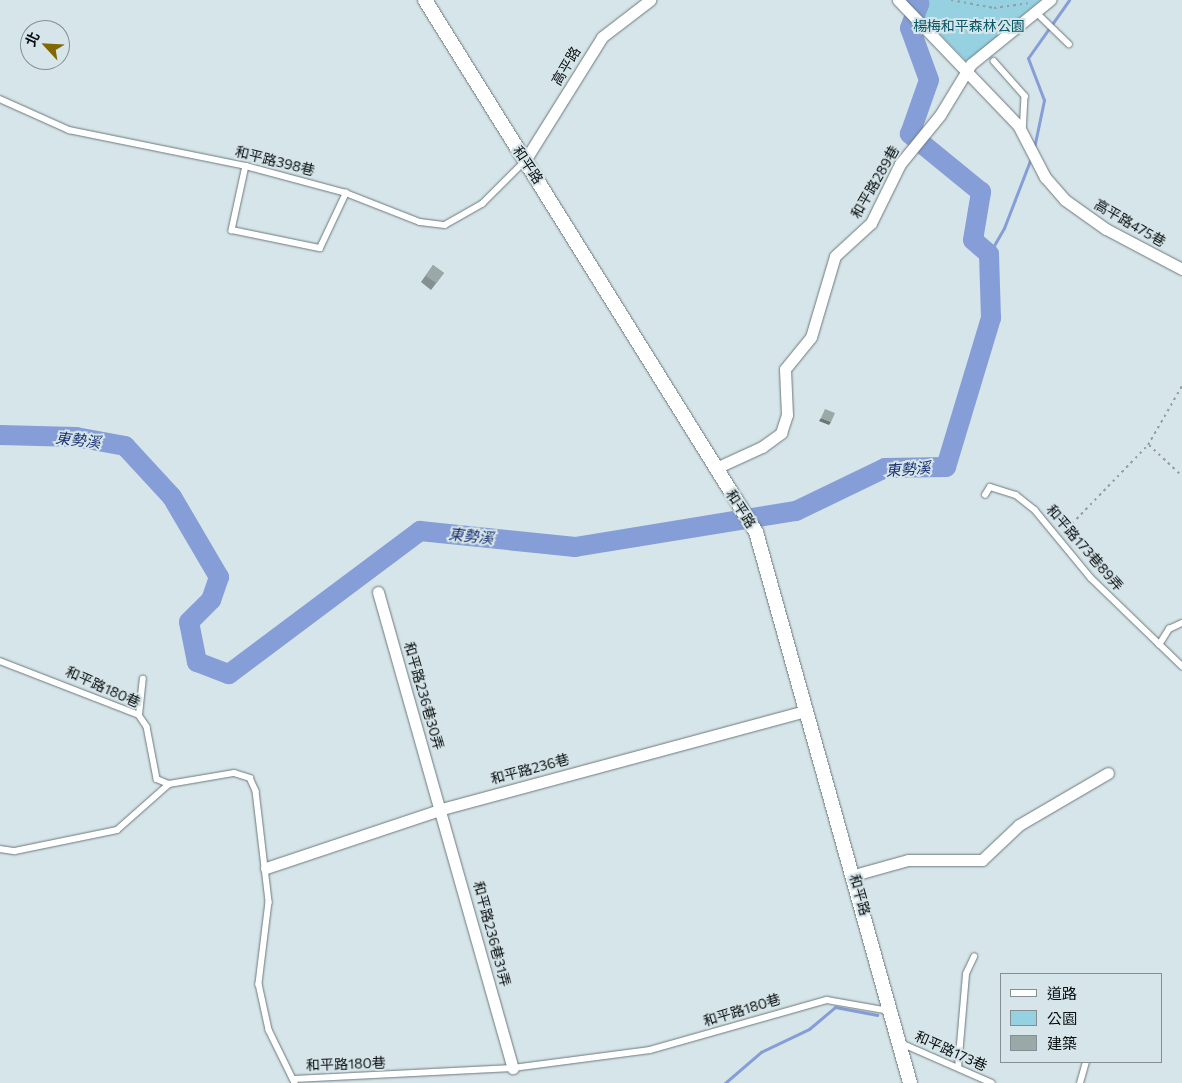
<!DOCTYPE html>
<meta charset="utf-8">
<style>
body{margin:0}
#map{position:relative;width:1182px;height:1083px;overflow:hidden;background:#d6e5e9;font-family:Commissioner,"Noto Sans TC",sans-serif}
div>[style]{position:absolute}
.green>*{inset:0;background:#96d1e1}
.stream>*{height:3px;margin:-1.5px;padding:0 1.5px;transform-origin:1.5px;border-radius:1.5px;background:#859ed7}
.river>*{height:20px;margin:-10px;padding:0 10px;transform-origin:10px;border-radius:10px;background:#859ed7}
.path>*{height:2px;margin-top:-1px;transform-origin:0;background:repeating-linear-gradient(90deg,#929ea1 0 2.5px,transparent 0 6.5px)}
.roads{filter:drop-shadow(0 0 1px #6b797c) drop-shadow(0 0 1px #6b797c)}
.service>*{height:5.5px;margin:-2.75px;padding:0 2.75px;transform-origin:2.75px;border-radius:2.75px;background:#fff}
.minor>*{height:11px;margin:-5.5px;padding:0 5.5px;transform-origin:5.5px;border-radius:5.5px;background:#fff}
.tertiary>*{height:14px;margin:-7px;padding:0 7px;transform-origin:7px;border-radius:7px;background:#fff}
.wall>*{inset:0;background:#849190}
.shaded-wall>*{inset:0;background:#6b7676}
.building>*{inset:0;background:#99a9a8}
span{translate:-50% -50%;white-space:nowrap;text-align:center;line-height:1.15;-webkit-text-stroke:4px #d6e5e9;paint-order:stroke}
.park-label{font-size:14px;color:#095665}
.street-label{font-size:14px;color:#0a0f11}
.water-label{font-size:15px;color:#182e71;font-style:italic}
.legend{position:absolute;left:1000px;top:973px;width:162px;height:90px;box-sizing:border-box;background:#d6e5e9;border:1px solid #848f93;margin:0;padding:6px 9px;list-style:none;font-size:15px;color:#0a0f11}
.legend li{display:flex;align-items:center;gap:10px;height:25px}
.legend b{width:25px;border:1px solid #848f93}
.north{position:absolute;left:20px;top:20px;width:50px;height:50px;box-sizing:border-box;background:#d6e5e9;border:1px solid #848f93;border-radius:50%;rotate:295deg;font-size:14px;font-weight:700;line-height:20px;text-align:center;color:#0a0f11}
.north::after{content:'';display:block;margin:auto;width:18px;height:22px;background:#826800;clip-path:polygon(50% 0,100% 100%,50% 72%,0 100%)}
</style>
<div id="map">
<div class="green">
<i style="clip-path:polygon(907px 0,1041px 0,967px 62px)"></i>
</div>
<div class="stream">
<i style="left:1034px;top:148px;width:49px;rotate:-78.2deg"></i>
<i style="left:1044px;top:100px;width:45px;rotate:-110.9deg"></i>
<i style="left:1028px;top:58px;width:71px;rotate:-54.7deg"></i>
<i style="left:989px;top:254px;width:30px;rotate:-60deg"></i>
<i style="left:1004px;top:228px;width:75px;rotate:-68.9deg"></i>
<i style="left:725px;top:1083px;width:48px;rotate:-40.7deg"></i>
<i style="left:761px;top:1052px;width:53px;rotate:-25.6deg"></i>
<i style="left:809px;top:1029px;width:34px;rotate:-40deg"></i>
<i style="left:835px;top:1007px;width:43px;rotate:10.8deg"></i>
</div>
<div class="river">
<i style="left:0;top:435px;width:76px;rotate:1.5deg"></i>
<i style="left:76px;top:437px;width:50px;rotate:10.4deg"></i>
<i style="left:125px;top:446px;width:69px;rotate:47.3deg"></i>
<i style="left:172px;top:497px;width:93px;rotate:59.6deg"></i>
<i style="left:219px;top:577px;width:24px;rotate:109deg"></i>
<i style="left:211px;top:600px;width:31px;rotate:135deg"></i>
<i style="left:189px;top:622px;width:41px;rotate:78.7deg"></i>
<i style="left:197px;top:662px;width:34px;rotate:21deg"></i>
<i style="left:229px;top:674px;width:239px;rotate:-36.8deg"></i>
<i style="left:420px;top:531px;width:156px;rotate:5.9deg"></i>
<i style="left:575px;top:547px;width:224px;rotate:-9.3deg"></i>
<i style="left:796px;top:511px;width:99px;rotate:-25.8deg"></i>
<i style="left:885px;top:468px;width:61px;rotate:-0.9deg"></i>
<i style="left:946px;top:467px;width:156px;rotate:-73.2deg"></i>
<i style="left:991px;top:318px;width:64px;rotate:-91.8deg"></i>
<i style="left:989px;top:254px;width:21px;rotate:-139deg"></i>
<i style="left:973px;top:240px;width:49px;rotate:-80.5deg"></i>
<i style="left:981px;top:192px;width:92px;rotate:-140.8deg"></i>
<i style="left:910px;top:134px;width:57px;rotate:-70.6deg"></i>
<i style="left:929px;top:80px;width:55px;rotate:-110.1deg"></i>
<i style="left:910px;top:28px;width:26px;rotate:-69deg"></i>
<i style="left:919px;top:4px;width:5px;rotate:-127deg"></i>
</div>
<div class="path">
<i style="left:951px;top:0;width:44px;rotate:10.5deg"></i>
<i style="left:994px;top:8px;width:34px;rotate:-8deg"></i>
<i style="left:1149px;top:445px;width:45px;rotate:43.2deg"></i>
<i style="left:1063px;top:533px;width:122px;rotate:-46deg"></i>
<i style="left:1148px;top:445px;width:68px;rotate:-60deg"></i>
</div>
<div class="roads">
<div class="service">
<i style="left:1036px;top:12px;width:46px;rotate:44.1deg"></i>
<i style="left:994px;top:61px;width:47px;rotate:48.5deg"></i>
<i style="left:1025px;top:96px;width:38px;rotate:93deg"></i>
<i style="left:0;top:99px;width:76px;rotate:24.2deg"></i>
<i style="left:69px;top:130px;width:181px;rotate:11.5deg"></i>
<i style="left:246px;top:166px;width:104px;rotate:15.1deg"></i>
<i style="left:346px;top:193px;width:79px;rotate:21.4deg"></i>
<i style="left:420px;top:222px;width:25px;rotate:7deg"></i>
<i style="left:445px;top:225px;width:43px;rotate:-29.6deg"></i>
<i style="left:482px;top:204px;width:59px;rotate:-45deg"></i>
<i style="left:246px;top:166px;width:66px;rotate:102.3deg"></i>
<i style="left:232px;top:230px;width:90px;rotate:11.6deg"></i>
<i style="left:320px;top:248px;width:61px;rotate:-64.7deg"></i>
<i style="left:985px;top:495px;width:9px;rotate:-58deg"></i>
<i style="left:990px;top:487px;width:27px;rotate:17deg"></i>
<i style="left:1016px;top:495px;width:24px;rotate:38deg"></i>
<i style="left:1035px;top:510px;width:88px;rotate:50.5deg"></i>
<i style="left:1091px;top:578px;width:127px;rotate:44deg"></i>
<i style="left:1159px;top:645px;width:19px;rotate:-58deg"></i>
<i style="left:1169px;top:629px;width:14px;rotate:-25deg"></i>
<i style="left:0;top:661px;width:149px;rotate:21.2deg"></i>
<i style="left:139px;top:715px;width:14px;rotate:56deg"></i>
<i style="left:147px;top:727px;width:53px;rotate:79.1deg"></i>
<i style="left:157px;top:779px;width:13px;rotate:23deg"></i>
<i style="left:169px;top:784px;width:66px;rotate:-9.6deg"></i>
<i style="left:234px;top:773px;width:17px;rotate:17deg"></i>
<i style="left:250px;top:778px;width:14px;rotate:65deg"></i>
<i style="left:256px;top:791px;width:112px;rotate:83.3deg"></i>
<i style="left:269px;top:902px;width:83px;rotate:97deg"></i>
<i style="left:259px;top:984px;width:47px;rotate:77.7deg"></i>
<i style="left:269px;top:1030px;width:59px;rotate:63.9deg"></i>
<i style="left:139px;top:715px;width:36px;rotate:-84deg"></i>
<i style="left:0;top:849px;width:15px;rotate:8deg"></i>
<i style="left:15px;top:851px;width:104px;rotate:-11.6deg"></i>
<i style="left:117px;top:830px;width:69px;rotate:-41.5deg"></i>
<i style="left:901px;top:1043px;width:99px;rotate:23.7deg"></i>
<i style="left:958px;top:1068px;width:94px;rotate:-85.1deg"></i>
<i style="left:966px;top:974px;width:19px;rotate:-65deg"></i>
<i style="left:294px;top:1079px;width:219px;rotate:-2.9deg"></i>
<i style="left:513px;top:1068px;width:138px;rotate:-7.5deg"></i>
<i style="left:650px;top:1050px;width:184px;rotate:-15.8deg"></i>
<i style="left:827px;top:1000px;width:64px;rotate:9.9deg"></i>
<i style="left:1080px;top:1083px;width:22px;rotate:-74deg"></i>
</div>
<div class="minor">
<i style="left:898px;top:0;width:173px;rotate:46.2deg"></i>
<i style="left:1018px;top:125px;width:59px;rotate:62.6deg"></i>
<i style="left:1045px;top:177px;width:30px;rotate:49deg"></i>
<i style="left:1065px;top:200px;width:50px;rotate:35.3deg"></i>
<i style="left:1106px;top:229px;width:86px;rotate:27.8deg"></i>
<i style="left:524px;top:162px;width:147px;rotate:-58deg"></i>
<i style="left:602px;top:37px;width:61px;rotate:-37.6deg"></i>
<i style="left:716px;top:468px;width:51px;rotate:-24.5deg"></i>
<i style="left:762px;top:447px;width:24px;rotate:-36deg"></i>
<i style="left:781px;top:433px;width:19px;rotate:-72deg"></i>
<i style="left:787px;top:415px;width:46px;rotate:-92.5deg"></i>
<i style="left:785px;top:369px;width:41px;rotate:-50.9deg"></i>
<i style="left:811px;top:337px;width:84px;rotate:-73.5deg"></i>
<i style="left:835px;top:256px;width:49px;rotate:-42.5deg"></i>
<i style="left:871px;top:223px;width:66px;rotate:-63.8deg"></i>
<i style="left:900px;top:164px;width:63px;rotate:-50.8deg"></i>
<i style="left:940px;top:115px;width:60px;rotate:-58.7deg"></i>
<i style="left:971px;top:64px;width:102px;rotate:-39deg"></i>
<i style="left:378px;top:592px;width:495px;rotate:74.2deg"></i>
<i style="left:266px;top:868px;width:186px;rotate:-18.5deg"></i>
<i style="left:442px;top:809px;width:377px;rotate:-15.1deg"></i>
<i style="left:854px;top:875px;width:56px;rotate:-15.5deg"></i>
<i style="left:908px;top:860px;width:74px"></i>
<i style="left:982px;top:860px;width:51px;rotate:-43.4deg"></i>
<i style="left:1019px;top:825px;width:103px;rotate:-30.3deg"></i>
</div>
<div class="tertiary">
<i style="left:425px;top:0;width:627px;rotate:58.11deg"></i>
<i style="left:756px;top:532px;width:572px;rotate:74.38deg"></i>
</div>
</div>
<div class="wall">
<i style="clip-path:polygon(433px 265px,444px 273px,431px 290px,421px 282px)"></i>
</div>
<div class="shaded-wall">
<i style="clip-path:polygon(821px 418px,831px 422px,829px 425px,819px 421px)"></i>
</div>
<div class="building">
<i style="clip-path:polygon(433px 265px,444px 273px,436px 283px,426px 276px)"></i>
<i style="clip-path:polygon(825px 409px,835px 413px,831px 422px,821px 418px)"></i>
</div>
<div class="park-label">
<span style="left:969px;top:26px">楊梅和平森林公園</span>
</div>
<div class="street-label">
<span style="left:566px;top:66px;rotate:-59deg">高平路</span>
<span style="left:275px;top:161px;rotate:14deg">和平路398巷</span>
<span style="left:528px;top:165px;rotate:56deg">和平路</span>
<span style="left:875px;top:182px;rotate:-60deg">和平路289巷</span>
<span style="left:1130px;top:223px;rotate:30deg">高平路475巷</span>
<span style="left:741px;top:509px;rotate:57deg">和平路</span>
<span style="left:1085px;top:548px;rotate:49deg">和平路173巷89弄</span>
<span style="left:103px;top:687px;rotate:24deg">和平路180巷</span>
<span style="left:424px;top:696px;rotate:74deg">和平路236巷30弄</span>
<span style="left:530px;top:769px;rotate:-15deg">和平路236巷</span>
<span style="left:860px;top:895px;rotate:74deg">和平路</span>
<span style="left:492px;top:934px;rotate:75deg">和平路236巷31弄</span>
<span style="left:742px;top:1010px;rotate:-17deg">和平路180巷</span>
<span style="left:951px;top:1051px;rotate:24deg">和平路173巷</span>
<span style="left:346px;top:1064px;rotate:-2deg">和平路180巷</span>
</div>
<div class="water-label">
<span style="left:78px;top:440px;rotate:6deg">東勢溪</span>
<span style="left:908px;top:469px;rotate:-4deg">東勢溪</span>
<span style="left:471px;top:536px;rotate:6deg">東勢溪</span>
</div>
<ul class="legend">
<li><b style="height:6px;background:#fff"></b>道路</li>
<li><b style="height:14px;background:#96d1e1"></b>公園</li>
<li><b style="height:14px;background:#99a9a8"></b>建築</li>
</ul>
<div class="north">北</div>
</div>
